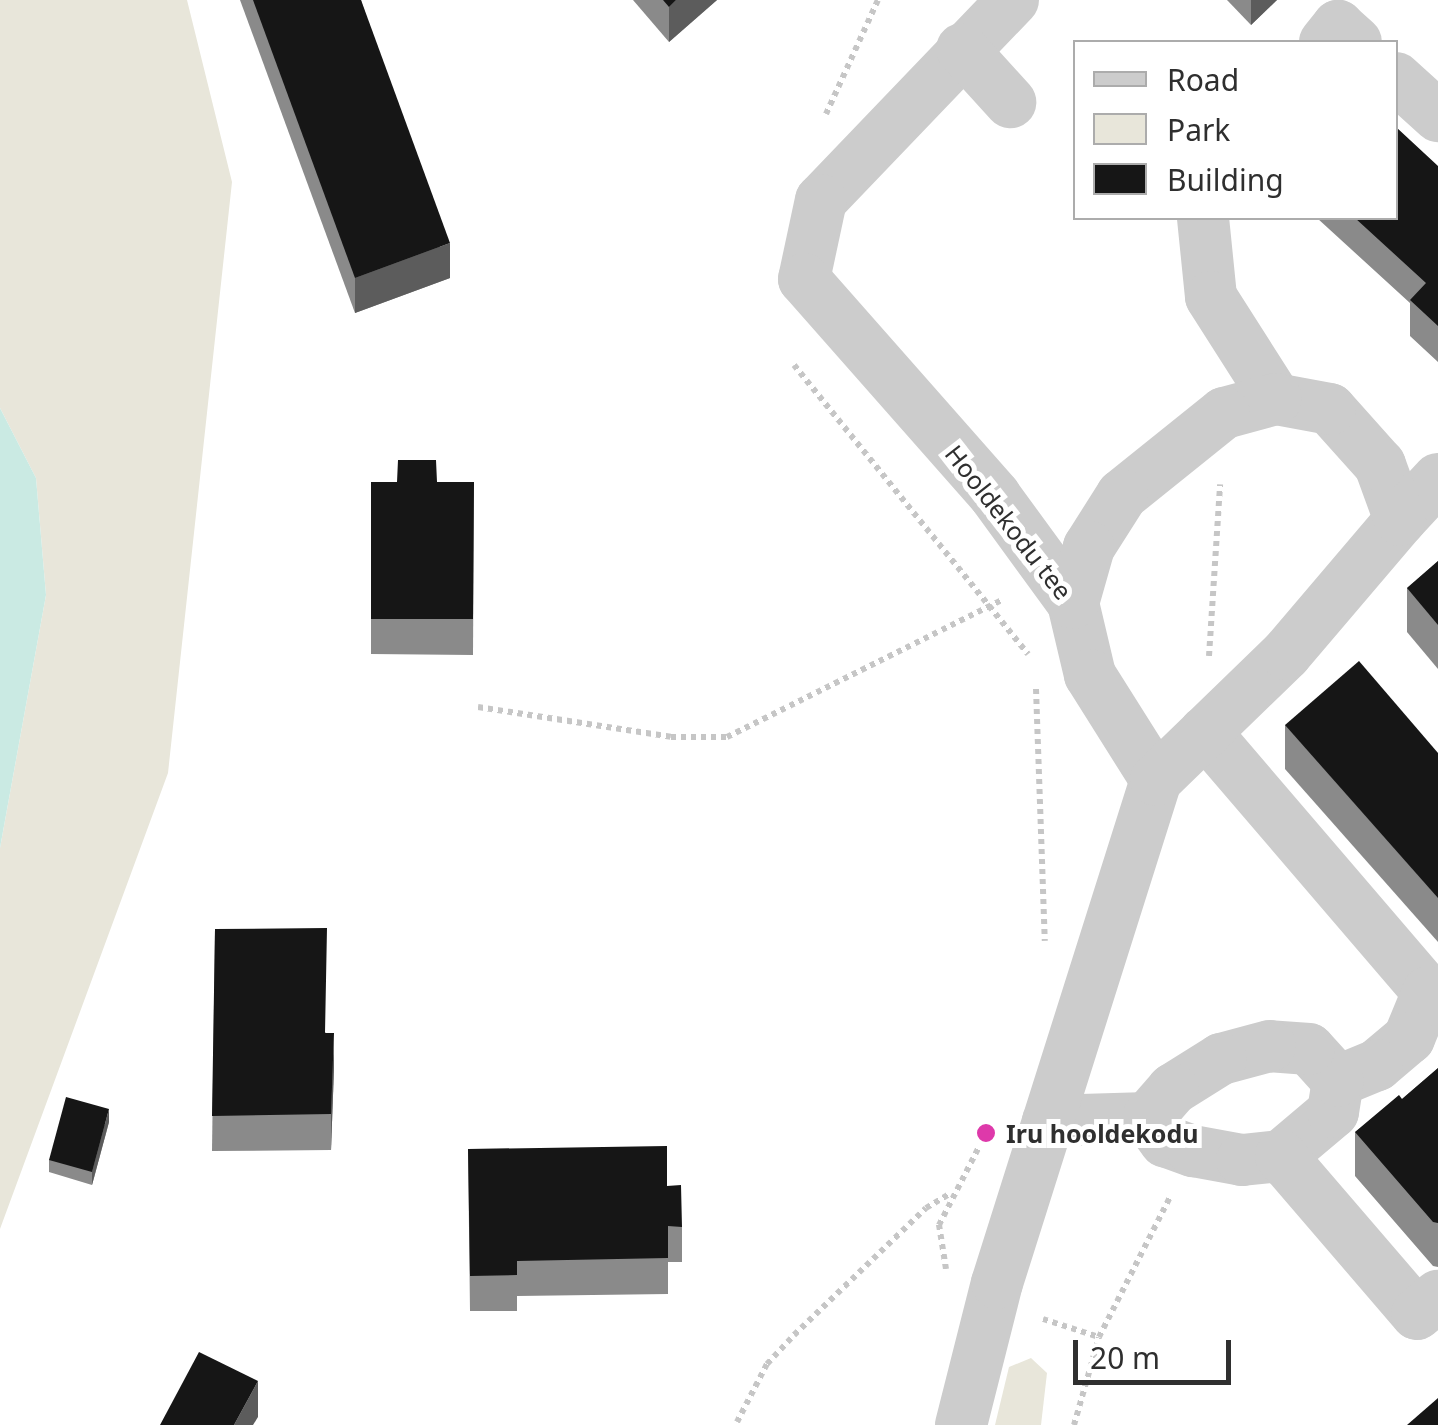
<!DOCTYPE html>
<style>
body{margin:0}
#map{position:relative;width:1438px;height:1425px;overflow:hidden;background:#fff;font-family:"Noto Sans",sans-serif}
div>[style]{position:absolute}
.green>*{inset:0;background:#e8e6da}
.water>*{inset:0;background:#caeae3}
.path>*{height:6px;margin-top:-3px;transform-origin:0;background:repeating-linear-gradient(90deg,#c6c6c6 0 5px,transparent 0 10px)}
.minor>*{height:52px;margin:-26px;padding:0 26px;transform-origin:26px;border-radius:26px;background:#ccc}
.wall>*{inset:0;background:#8a8a8a}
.shaded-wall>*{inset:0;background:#5c5c5c}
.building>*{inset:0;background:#161616}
.dots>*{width:28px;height:28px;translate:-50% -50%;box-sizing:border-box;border:5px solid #fff;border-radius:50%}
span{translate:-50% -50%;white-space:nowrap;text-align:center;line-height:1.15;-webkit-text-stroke:10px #fff;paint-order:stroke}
.street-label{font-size:25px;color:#2f2f2f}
.poi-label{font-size:25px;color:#2f2f2f;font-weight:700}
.left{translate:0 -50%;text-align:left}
.legend{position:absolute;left:1073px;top:40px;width:325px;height:180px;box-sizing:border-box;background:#fff;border:2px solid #acacac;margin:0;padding:12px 18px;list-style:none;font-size:30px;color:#2f2f2f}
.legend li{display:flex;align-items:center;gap:20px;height:50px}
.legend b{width:50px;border:2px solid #acacac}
.scale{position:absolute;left:1073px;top:1340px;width:158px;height:45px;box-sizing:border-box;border:5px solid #2f2f2f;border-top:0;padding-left:12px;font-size:30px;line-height:35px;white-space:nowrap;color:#2f2f2f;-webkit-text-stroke:8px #fff;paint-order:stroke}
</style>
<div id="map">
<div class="green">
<i style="clip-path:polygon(0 0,187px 0,232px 182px,168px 773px,0 1229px,0 848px,46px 595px,36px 478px,0 408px)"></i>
<i style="clip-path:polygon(1031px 1358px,1047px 1373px,1041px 1425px,995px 1425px,1009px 1367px)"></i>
</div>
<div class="water">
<i style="clip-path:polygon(0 408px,36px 478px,46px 595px,0 848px)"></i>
</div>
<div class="path">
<i style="left:826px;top:114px;width:125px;rotate:-65.5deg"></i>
<i style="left:794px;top:365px;width:372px;rotate:51deg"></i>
<i style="left:1209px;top:656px;width:172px;rotate:-86.3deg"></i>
<i style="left:1036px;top:689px;width:252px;rotate:88deg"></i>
<i style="left:478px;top:707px;width:195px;rotate:8.8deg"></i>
<i style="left:671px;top:737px;width:56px"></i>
<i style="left:727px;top:737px;width:309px;rotate:-26.5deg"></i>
<i style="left:946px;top:1269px;width:45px;rotate:-99deg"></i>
<i style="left:939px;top:1225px;width:97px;rotate:-62.9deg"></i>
<i style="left:1043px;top:1319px;width:59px;rotate:17.8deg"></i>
<i style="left:737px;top:1422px;width:65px;rotate:-62.7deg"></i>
<i style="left:767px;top:1364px;width:40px;rotate:-47deg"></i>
<i style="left:794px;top:1335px;width:183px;rotate:-43.9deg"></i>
<i style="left:926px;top:1208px;width:27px;rotate:-31deg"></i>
<i style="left:1074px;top:1425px;width:91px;rotate:-74.1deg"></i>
<i style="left:1099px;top:1337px;width:157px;rotate:-63.1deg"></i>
</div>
<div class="minor">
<i style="left:1013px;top:0;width:277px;rotate:133.8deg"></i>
<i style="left:821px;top:200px;width:81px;rotate:102.1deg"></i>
<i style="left:804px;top:279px;width:289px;rotate:48.6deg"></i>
<i style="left:995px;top:496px;width:132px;rotate:53.9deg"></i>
<i style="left:1073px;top:603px;width:74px;rotate:76.7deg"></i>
<i style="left:1090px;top:675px;width:124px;rotate:57.8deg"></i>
<i style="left:1325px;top:42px;width:21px;rotate:-51deg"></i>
<i style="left:1338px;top:26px;width:24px;rotate:42deg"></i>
<i style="left:962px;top:49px;width:72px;rotate:47.8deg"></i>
<i style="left:1396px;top:78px;width:57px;rotate:42.1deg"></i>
<i style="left:1203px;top:218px;width:79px;rotate:84.2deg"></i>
<i style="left:1211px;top:297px;width:121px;rotate:57.5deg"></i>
<i style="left:1400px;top:520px;width:56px;rotate:-47.2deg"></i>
<i style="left:1205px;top:732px;width:343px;rotate:49.4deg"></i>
<i style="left:1428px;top:992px;width:50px;rotate:112.4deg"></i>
<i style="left:1409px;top:1038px;width:42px;rotate:139.8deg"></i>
<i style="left:1377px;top:1065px;width:42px;rotate:157.7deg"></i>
<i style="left:1048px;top:1121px;width:100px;rotate:-1.7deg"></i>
<i style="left:1148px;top:1118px;width:29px;rotate:54deg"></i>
<i style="left:1165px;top:1141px;width:30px;rotate:20deg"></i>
<i style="left:1193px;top:1151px;width:50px;rotate:10.4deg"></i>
<i style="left:1242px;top:1160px;width:39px;rotate:-6deg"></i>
<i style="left:1281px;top:1156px;width:68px;rotate:-40.2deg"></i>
<i style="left:1333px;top:1112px;width:31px;rotate:-81deg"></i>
<i style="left:1338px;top:1081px;width:43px;rotate:-132.2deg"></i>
<i style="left:1309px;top:1049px;width:39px;rotate:-176deg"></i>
<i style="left:1270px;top:1046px;width:51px;rotate:165.1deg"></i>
<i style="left:1221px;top:1059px;width:57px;rotate:148deg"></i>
<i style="left:1173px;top:1089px;width:38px;rotate:131deg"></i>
<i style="left:1281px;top:1156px;width:208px;rotate:49.3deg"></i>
<i style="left:1417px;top:1314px;width:28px;rotate:-41deg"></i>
<i style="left:961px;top:1425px;width:146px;rotate:-75.8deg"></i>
<i style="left:997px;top:1283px;width:528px;rotate:-72.46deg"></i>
<i style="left:1156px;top:780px;width:181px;rotate:-44.1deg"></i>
<i style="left:1286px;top:654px;width:176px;rotate:-49.6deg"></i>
<i style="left:1400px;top:520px;width:59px;rotate:-110deg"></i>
<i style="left:1380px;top:465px;width:75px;rotate:-131.8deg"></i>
<i style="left:1330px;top:409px;width:55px;rotate:-169.5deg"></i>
<i style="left:1276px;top:399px;width:54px;rotate:164.9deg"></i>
<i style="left:1224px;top:413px;width:131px;rotate:141.2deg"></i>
<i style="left:1122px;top:495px;width:62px;rotate:122.4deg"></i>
<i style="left:1089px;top:547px;width:58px;rotate:105.9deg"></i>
</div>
<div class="wall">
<i style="clip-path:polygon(240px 0,361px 0,450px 278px,355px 313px)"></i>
<i style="clip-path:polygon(633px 0,717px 0,669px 42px)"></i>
<i style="clip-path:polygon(1227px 0,1277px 0,1251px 25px)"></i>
<i style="clip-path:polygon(1438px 166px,1438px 362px,1410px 336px,1410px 303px,1317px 218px,1396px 218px)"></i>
<i style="clip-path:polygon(371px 482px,474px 482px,473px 655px,371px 654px)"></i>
<i style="clip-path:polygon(1438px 561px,1438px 669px,1407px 632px,1407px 588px)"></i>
<i style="clip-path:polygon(1285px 725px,1438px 753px,1438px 942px,1285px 769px)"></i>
<i style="clip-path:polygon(215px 929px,326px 1033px,334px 1068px,331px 1150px,212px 1151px)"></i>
<i style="clip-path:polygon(1438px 1068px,1438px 1267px,1433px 1266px,1355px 1176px,1355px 1132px,1402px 1099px)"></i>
<i style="clip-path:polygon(109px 1122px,92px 1185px,49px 1172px,49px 1160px)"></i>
<i style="clip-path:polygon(468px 1149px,667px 1186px,682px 1227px,682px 1262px,668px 1262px,668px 1294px,517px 1296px,517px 1311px,470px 1311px)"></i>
</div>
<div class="shaded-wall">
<i style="clip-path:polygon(676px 0,717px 0,669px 42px,669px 7px)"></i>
<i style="clip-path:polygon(1251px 0,1277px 0,1251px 25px)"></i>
<i style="clip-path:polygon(450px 243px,450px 278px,355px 313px,355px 278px)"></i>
<i style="clip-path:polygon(334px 1033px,334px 1068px,331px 1150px,331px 1114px)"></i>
<i style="clip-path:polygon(109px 1109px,109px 1122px,92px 1185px,92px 1172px)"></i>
<i style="clip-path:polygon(258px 1381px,258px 1417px,253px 1425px,234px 1425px)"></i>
</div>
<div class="building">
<i style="clip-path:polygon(253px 0,361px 0,450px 243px,355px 278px)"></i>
<i style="clip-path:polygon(663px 0,676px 0,669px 7px)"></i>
<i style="clip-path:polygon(1396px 127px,1438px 166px,1438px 326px,1410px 300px,1426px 283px,1355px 218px,1396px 218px)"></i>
<i style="clip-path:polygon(398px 460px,436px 460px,437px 482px,474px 482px,473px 619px,371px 619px,371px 482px,397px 482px)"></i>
<i style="clip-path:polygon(1438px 561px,1438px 625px,1407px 588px)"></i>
<i style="clip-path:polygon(1359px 661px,1438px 753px,1438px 898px,1285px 725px)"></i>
<i style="clip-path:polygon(327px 928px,325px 1033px,334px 1033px,331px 1114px,212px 1116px,215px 929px)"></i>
<i style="clip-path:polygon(1438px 1068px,1438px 1223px,1433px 1222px,1355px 1132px,1399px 1095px,1402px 1099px)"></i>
<i style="clip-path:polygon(66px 1097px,109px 1109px,92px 1172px,49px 1160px)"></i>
<i style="clip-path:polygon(667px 1146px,667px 1186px,681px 1185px,682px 1227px,668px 1226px,668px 1258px,517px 1261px,517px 1275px,470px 1276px,468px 1149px)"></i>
<i style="clip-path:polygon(199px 1352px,258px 1381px,234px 1425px,160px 1425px)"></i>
<i style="clip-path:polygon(1438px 1398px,1438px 1425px,1407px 1425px)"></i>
</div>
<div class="dots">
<i style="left:986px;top:1133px;background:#de39aa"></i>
</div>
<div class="street-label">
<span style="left:1009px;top:522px;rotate:52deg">Hooldekodu tee</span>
</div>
<div class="poi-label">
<span class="left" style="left:1006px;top:1133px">Iru hooldekodu</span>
</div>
<ul class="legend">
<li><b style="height:12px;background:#ccc"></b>Road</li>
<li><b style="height:28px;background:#e8e6da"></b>Park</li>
<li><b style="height:28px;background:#161616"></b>Building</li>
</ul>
<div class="scale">20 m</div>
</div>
